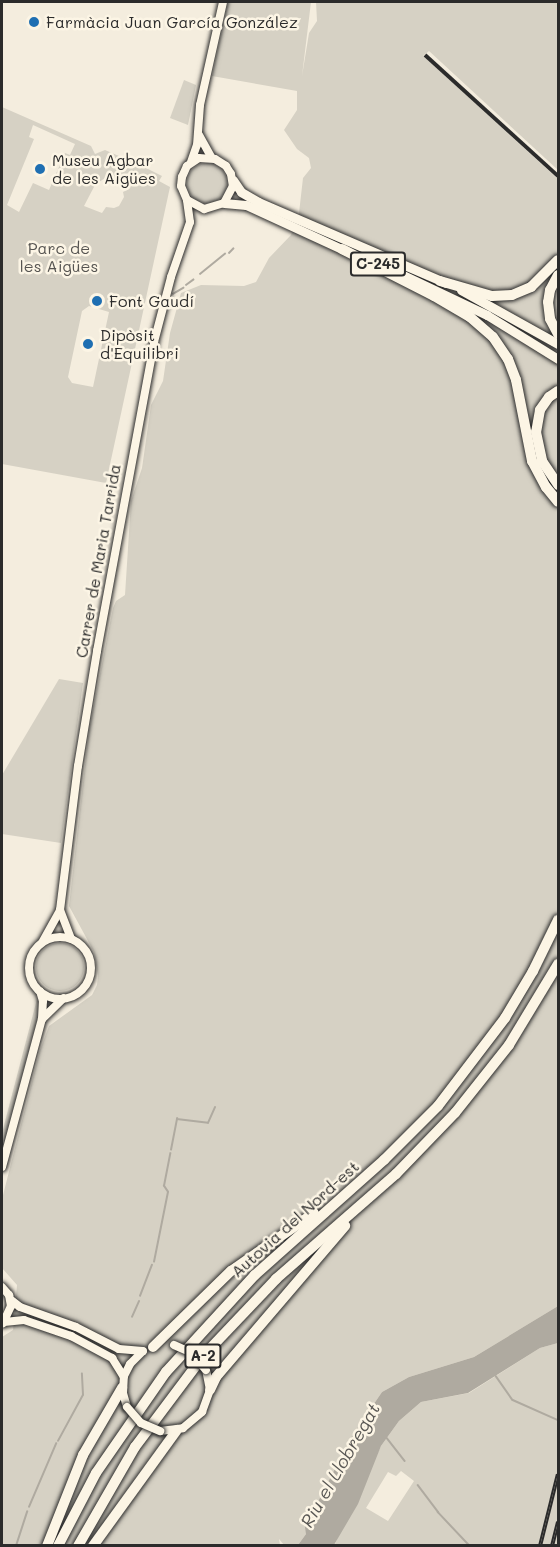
<!DOCTYPE html>
<meta charset="utf-8">
<style>
body{margin:0}
#map{position:relative;width:560px;height:1547px;overflow:hidden;background:#f4edde;font-family:Mali,sans-serif}
div>[style]{position:absolute}
.green>*{inset:0;background:#d6d1c4}
.round{border-radius:50%}
.water>*{inset:0;background:#afaaa0}
.stream>*{height:1.5px;margin:-0.75px;padding:0 0.75px;transform-origin:0.75px;border-radius:0.75px;background:#afaaa0}
.roads{filter:drop-shadow(0 0 2px #2b2b2b) drop-shadow(0 0 2px #2b2b2b)}
.secondary>*{height:8px;margin:-4px;padding:0 4px;transform-origin:4px;border-radius:4px;background:#fcf5e5}
.secondary>.ring{margin:-4px;padding:0;box-sizing:content-box;background:none;border:8px solid #fcf5e5;border-radius:50%}
.trunk>*{height:9px;margin:-4.5px;padding:0 4.5px;transform-origin:4.5px;border-radius:4.5px;background:#fcf5e5}
.motorway>*{height:10px;margin:-5px;padding:0 5px;transform-origin:5px;border-radius:5px;background:#fcf5e5}
.rail>*{height:4px;margin-top:-2px;transform-origin:0;background:repeating-linear-gradient(90deg,#fcf5e5 0 4.5px,#2b2b2b 0 9px);box-sizing:border-box;border-block:2px solid #2b2b2b}
.bridges{filter:drop-shadow(0 0 2px #2b2b2b) drop-shadow(0 0 2px #2b2b2b)}
.secondary-bridge>*{height:8px;margin:-4px;padding:0 4px;transform-origin:4px;border-radius:4px;background:#fcf5e5}
.dots>*{width:16px;height:16px;translate:-50% -50%;box-sizing:border-box;border:3px solid #fcf5e5;border-radius:50%}
span{translate:-50% -50%;white-space:nowrap;text-align:center;line-height:1.15;-webkit-text-stroke:5px #fcf5e5;paint-order:stroke}
.shield-label span{padding:2px 4px;background:#fcf5e5;border:2px solid;border-radius:4px;-webkit-text-stroke-width:0}
.shield-label{font-size:15px;color:#2b2b2b;font-weight:700}
.poi-label{font-size:16px;color:#2b2b2b}
.left{translate:0 -50%;text-align:left}
.park-label{font-size:16px;color:#565451}
.street-label{font-size:16px;color:#2b2b2b}
.water-label{font-size:18px;color:#595754;font-style:italic}
.frame{position:absolute;inset:0;border:3px solid #2b2b2b;pointer-events:none}
</style>
<div id="map">
<div class="green">
<i style="clip-path:polygon(228px 2px,311px 2px,302px 76px,309px 33px,317px 21px,316px 2px,558px 2px,558px 170px,429px 51px,423px 56px,558px 179px,558px 1306px,474px 1357px,409px 1377px,382px 1392px,352px 1436px,306px 1534px,298px 1545px,284px 1545px,279px 1539px,280px 1545px,2px 1546px,2px 1337px,13px 1330px,17px 1285px,2px 1268px,2px 1199px,40px 1050px,49px 1026px,92px 995px,97px 985px,98px 976px,94px 952px,69px 906px,89px 730px,113px 608px,116px 601px,125px 595px,131px 501px,142px 468px,151px 405px,163px 381px,170px 333px,181px 293px,201px 285px,244px 286px,256px 282px,269px 258px,291px 235px,299px 213px,303px 178px,311px 168px,309px 158px,297px 149px,284px 130px,297px 110px,297px 91px,212px 76px)"></i>
<i style="clip-path:polygon(184px 80px,196px 85px,188px 125px,170px 118px)"></i>
<i style="clip-path:polygon(evenodd,2px 107px,91px 146px,95px 154px,105px 150px,144px 167px,162px 176px,159px 181px,170px 187px,106px 483px,2px 464px,2px 107px,33px 125px,75px 144px,70px 155px,65px 153px,49px 190px,33px 183px,19px 212px,7px 205px,34px 139px,29px 137px,33px 125px,2px 107px,105px 178px,116px 179px,127px 190px,123px 192px,124px 197px,119px 206px,114px 208px,106px 207px,102px 213px,84px 206px,95px 185px,105px 178px,2px 107px,89px 306px,109px 312px,93px 387px,72px 383px,68px 377px,82px 311px,89px 306px)"></i>
<i class="round" style="left:187px;top:163px;width:40px;height:40px"></i>
<i style="clip-path:polygon(59px 679px,83px 683px,61px 843px,2px 834px,2px 775px)"></i>
<i class="round" style="left:36px;top:943px;width:48px;height:48px"></i>
<i style="clip-path:polygon(37px 999px,41px 1005px,2px 1152px,2px 1133px)"></i>
<i style="clip-path:polygon(evenodd,558px 1343px,558px 1545px,334px 1546px,381px 1446px,399px 1421px,421px 1402px,469px 1393px,540px 1348px,558px 1343px,401px 1471px,414px 1481px,388px 1521px,366px 1508px,388px 1472px,396px 1476px,401px 1471px)"></i>
</div>
<div class="water">
<i style="clip-path:polygon(558px 1306px,558px 1343px,540px 1348px,468px 1393px,421px 1402px,399px 1421px,381px 1446px,358px 1504px,334px 1545px,298px 1545px,306px 1534px,305px 1527px,352px 1436px,382px 1392px,409px 1377px,474px 1357px)"></i>
</div>
<div class="stream">
<i style="left:229px;top:253px;width:6px;rotate:-45deg"></i>
<i style="left:200px;top:274px;width:32px;rotate:-39deg"></i>
<i style="left:186px;top:285px;width:9px;rotate:-36deg"></i>
<i style="left:173px;top:294px;width:12px;rotate:-31deg"></i>
<i style="left:171px;top:1150px;width:32px;rotate:-79deg"></i>
<i style="left:177px;top:1119px;width:31px;rotate:7deg"></i>
<i style="left:208px;top:1123px;width:17px;rotate:-66deg"></i>
<i style="left:154px;top:1262px;width:71px;rotate:-78.7deg"></i>
<i style="left:168px;top:1192px;width:7px;rotate:-124deg"></i>
<i style="left:164px;top:1186px;width:33px;rotate:-79deg"></i>
<i style="left:140px;top:1296px;width:33px;rotate:-69deg"></i>
<i style="left:132px;top:1317px;width:17px;rotate:-66deg"></i>
<i style="left:496px;top:1376px;width:29px;rotate:55deg"></i>
<i style="left:513px;top:1400px;width:49px;rotate:24deg"></i>
<i style="left:387px;top:1438px;width:29px;rotate:52deg"></i>
<i style="left:58px;top:1441px;width:52px;rotate:-61.5deg"></i>
<i style="left:83px;top:1395px;width:21px;rotate:-93deg"></i>
<i style="left:418px;top:1485px;width:34px;rotate:53deg"></i>
<i style="left:438px;top:1512px;width:47px;rotate:46.7deg"></i>
<i style="left:29px;top:1507px;width:69px;rotate:-66.8deg"></i>
<i style="left:16px;top:1546px;width:36px;rotate:-72deg"></i>
</div>
<div class="roads">
<div class="secondary">
<i style="left:199px;top:135px;width:26px;rotate:61deg"></i>
<i style="left:191px;top:162px;width:18px;rotate:-71deg"></i>
<i style="left:197px;top:145px;width:40px;rotate:-85.7deg"></i>
<i style="left:200px;top:105px;width:106px;rotate:-77.4deg"></i>
<i style="left:60px;top:910px;width:31px;rotate:69deg"></i>
<i class="ring" style="left:29px;top:937px;width:54px;height:54px"></i>
<i style="left:43px;top:941px;width:35px;rotate:-61deg"></i>
<i style="left:60px;top:910px;width:145px;rotate:-82.9deg"></i>
<i style="left:78px;top:766px;width:117px;rotate:-80.6deg"></i>
<i style="left:97px;top:651px;width:314px;rotate:-79.5deg"></i>
<i style="left:154px;top:342px;width:67px;rotate:-75.3deg"></i>
<i style="left:171px;top:277px;width:58px;rotate:-70.9deg"></i>
<i style="left:190px;top:222px;width:22px;rotate:-98deg"></i>
<i style="left:187px;top:200px;width:15px;rotate:-113deg"></i>
<i style="left:181px;top:186px;width:9px;rotate:-84deg"></i>
<i style="left:182px;top:177px;width:12px;rotate:-66deg"></i>
<i style="left:187px;top:166px;width:14px;rotate:-34deg"></i>
<i style="left:199px;top:158px;width:16px;rotate:4deg"></i>
<i style="left:215px;top:159px;width:13px;rotate:32deg"></i>
<i style="left:226px;top:166px;width:9px;rotate:58deg"></i>
<i style="left:231px;top:174px;width:12px;rotate:81deg"></i>
<i style="left:233px;top:186px;width:19px;rotate:118deg"></i>
<i style="left:224px;top:203px;width:21px;rotate:163deg"></i>
<i style="left:204px;top:209px;width:19px;rotate:-152deg"></i>
<i style="left:42px;top:1019px;width:30px;rotate:-44deg"></i>
<i style="left:2px;top:1167px;width:153px;rotate:-74.9deg"></i>
<i style="left:42px;top:1019px;width:18px;rotate:-87deg"></i>
<i style="left:43px;top:1001px;width:10px;rotate:-107deg"></i>
<i style="left:2px;top:1287px;width:11px;rotate:49deg"></i>
<i style="left:9px;top:1295px;width:11px;rotate:80deg"></i>
<i style="left:11px;top:1306px;width:19px;rotate:115deg"></i>
<i style="left:11px;top:1300px;width:11px;rotate:38deg"></i>
<i style="left:20px;top:1307px;width:59px;rotate:19.7deg"></i>
<i style="left:76px;top:1327px;width:48px;rotate:27.1deg"></i>
<i style="left:119px;top:1349px;width:24px;rotate:5deg"></i>
<i style="left:4px;top:1322px;width:20px;rotate:-6deg"></i>
<i style="left:24px;top:1320px;width:50px;rotate:18.8deg"></i>
<i style="left:71px;top:1336px;width:47px;rotate:28.2deg"></i>
<i style="left:112px;top:1358px;width:22px;rotate:58deg"></i>
<i style="left:127px;top:1407px;width:15px;rotate:-106deg"></i>
<i style="left:123px;top:1393px;width:17px;rotate:-87deg"></i>
<i style="left:124px;top:1376px;width:13px;rotate:-63deg"></i>
<i style="left:130px;top:1364px;width:18px;rotate:-45deg"></i>
<i style="left:160px;top:1431px;width:23px;rotate:-7deg"></i>
<i style="left:183px;top:1428px;width:25px;rotate:-40deg"></i>
<i style="left:202px;top:1412px;width:23px;rotate:-70deg"></i>
<i style="left:210px;top:1390px;width:20px;rotate:-101deg"></i>
</div>
<div class="trunk">
<i style="left:233px;top:180px;width:14px;rotate:56deg"></i>
<i style="left:241px;top:192px;width:20px;rotate:30deg"></i>
<i style="left:258px;top:202px;width:205px;rotate:23.3deg"></i>
<i style="left:224px;top:203px;width:22px;rotate:5deg"></i>
<i style="left:246px;top:205px;width:110px;rotate:24.7deg"></i>
<i style="left:401px;top:274px;width:95px;rotate:25.5deg"></i>
<i style="left:487px;top:315px;width:84px;rotate:31.8deg"></i>
<i style="left:461px;top:290px;width:111px;rotate:29.1deg"></i>
</div>
<div class="motorway">
<i style="left:342px;top:249px;width:103px;rotate:27.1deg"></i>
<i style="left:434px;top:296px;width:42px;rotate:30.3deg"></i>
<i style="left:470px;top:317px;width:30px;rotate:41deg"></i>
<i style="left:493px;top:337px;width:27px;rotate:56deg"></i>
<i style="left:508px;top:359px;width:22px;rotate:69deg"></i>
<i style="left:516px;top:380px;width:83px;rotate:78.8deg"></i>
<i style="left:532px;top:461px;width:30px;rotate:62deg"></i>
<i style="left:546px;top:487px;width:19px;rotate:51deg"></i>
<i style="left:558px;top:275px;width:17px;rotate:118deg"></i>
<i style="left:550px;top:290px;width:12px;rotate:99deg"></i>
<i style="left:548px;top:302px;width:17px;rotate:83deg"></i>
<i style="left:550px;top:319px;width:17px;rotate:62deg"></i>
<i style="left:440px;top:281px;width:54px;rotate:16.1deg"></i>
<i style="left:492px;top:296px;width:20px;rotate:-3deg"></i>
<i style="left:512px;top:295px;width:21px;rotate:-23deg"></i>
<i style="left:531px;top:287px;width:38px;rotate:-45deg"></i>
<i style="left:558px;top:391px;width:11px;rotate:146deg"></i>
<i style="left:549px;top:397px;width:16px;rotate:125deg"></i>
<i style="left:540px;top:410px;width:22px;rotate:100deg"></i>
<i style="left:536px;top:432px;width:30px;rotate:78deg"></i>
<i style="left:542px;top:461px;width:29px;rotate:56deg"></i>
<i style="left:153px;top:1347px;width:109px;rotate:-44.3deg"></i>
<i style="left:231px;top:1271px;width:101px;rotate:-34.9deg"></i>
<i style="left:210px;top:1390px;width:14px;rotate:-65deg"></i>
<i style="left:216px;top:1377px;width:199px;rotate:-49.5deg"></i>
<i style="left:47px;top:1546px;width:98px;rotate:-68.4deg"></i>
<i style="left:83px;top:1455px;width:78px;rotate:-59.8deg"></i>
<i style="left:58px;top:1546px;width:82px;rotate:-62.5deg"></i>
<i style="left:96px;top:1473px;width:123px;rotate:-55.3deg"></i>
<i style="left:166px;top:1372px;width:132px;rotate:-47.5deg"></i>
<i style="left:255px;top:1275px;width:173px;rotate:-41.7deg"></i>
<i style="left:384px;top:1160px;width:76px;rotate:-45deg"></i>
<i style="left:438px;top:1106px;width:111px;rotate:-52.7deg"></i>
<i style="left:505px;top:1018px;width:55px;rotate:-59.2deg"></i>
<i style="left:533px;top:971px;width:57px;rotate:-63.9deg"></i>
<i style="left:78px;top:1546px;width:114px;rotate:-60.1deg"></i>
<i style="left:135px;top:1447px;width:115px;rotate:-53.1deg"></i>
<i style="left:204px;top:1355px;width:105px;rotate:-46.5deg"></i>
<i style="left:276px;top:1279px;width:159px;rotate:-41.2deg"></i>
<i style="left:396px;top:1174px;width:85px;rotate:-46deg"></i>
<i style="left:455px;top:1113px;width:87px;rotate:-51.5deg"></i>
<i style="left:509px;top:1045px;width:95px;rotate:-58.8deg"></i>
<i style="left:93px;top:1546px;width:143px;rotate:-54.1deg"></i>
</div>
</div>
<div class="rail">
<i style="left:425px;top:55px;width:180px;rotate:42.3deg"></i>
<i style="left:540px;top:1546px;width:74px;rotate:-76deg"></i>
<i style="left:552px;top:1546px;width:25px;rotate:-76deg"></i>
</div>
<div class="bridges">
<div class="secondary-bridge">
<i style="left:174px;top:1345px;width:20px;rotate:24deg"></i>
<i style="left:192px;top:1353px;width:22px;rotate:51deg"></i>
<i style="left:127px;top:1407px;width:21px;rotate:49deg"></i>
<i style="left:141px;top:1423px;width:21px;rotate:23deg"></i>
</div>
</div>
<div class="dots">
<i style="left:34px;top:22px;background:#1f6fb2"></i>
<i style="left:40px;top:169px;background:#1f6fb2"></i>
<i style="left:97px;top:301px;background:#1f6fb2"></i>
<i style="left:88px;top:344px;background:#1f6fb2"></i>
</div>
<div class="shield-label">
<span style="left:378px;top:264px">C-245</span>
<span style="left:203px;top:1356px">A-2</span>
</div>
<div class="poi-label">
<span class="left" style="left:46px;top:22px">Farmàcia Juan García González</span>
<span class="left" style="left:52px;top:169px">Museu Agbar<br>de les Aigües</span>
<span class="left" style="left:109px;top:301px">Font Gaudí</span>
<span class="left" style="left:100px;top:344px">Dipòsit<br>d'Equilibri</span>
</div>
<div class="park-label">
<span style="left:59px;top:257px">Parc de<br>les Aigües</span>
</div>
<div class="street-label">
<span style="left:98px;top:561px;rotate:-80deg">Carrer de Maria Tarrida</span>
<span style="left:295px;top:1219px;rotate:-42deg">Autovia del Nord-est</span>
</div>
<div class="water-label">
<span style="left:340px;top:1465px;rotate:-60deg">Riu el Llobregat</span>
</div>
<div class="frame"></div>
</div>
